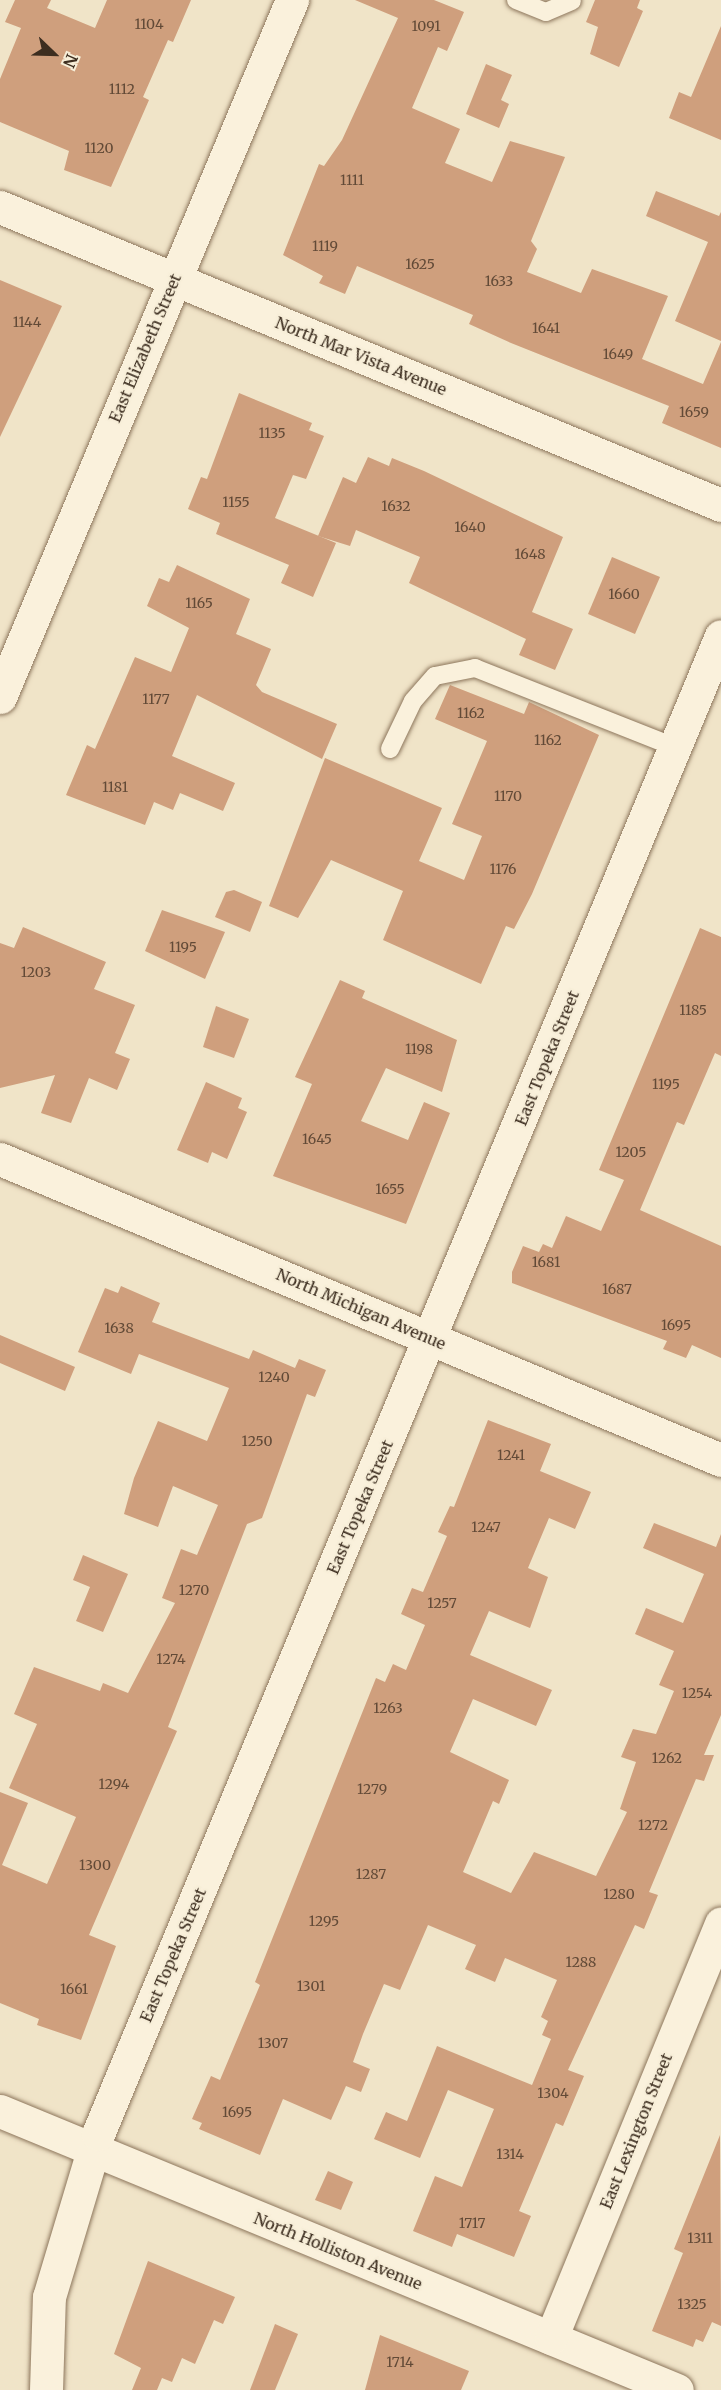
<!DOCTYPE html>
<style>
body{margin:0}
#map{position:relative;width:721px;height:2390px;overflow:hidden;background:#f0e4c8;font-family:Merriweather,serif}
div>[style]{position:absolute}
.building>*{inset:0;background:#cf9f7d}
.roads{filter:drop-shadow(0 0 2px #8d765c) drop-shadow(0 0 2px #8d765c)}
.lane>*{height:18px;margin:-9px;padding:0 9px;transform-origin:9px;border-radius:9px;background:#faf1dc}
.street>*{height:33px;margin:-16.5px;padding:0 16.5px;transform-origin:16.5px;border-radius:16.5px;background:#faf1dc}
span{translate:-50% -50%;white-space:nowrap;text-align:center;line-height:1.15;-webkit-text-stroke:4.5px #f7eed8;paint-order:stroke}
.number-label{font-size:14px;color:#624a37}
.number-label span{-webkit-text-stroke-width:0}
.street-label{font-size:16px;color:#3d2e20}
.north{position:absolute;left:24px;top:24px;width:60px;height:60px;-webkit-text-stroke:4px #f7eed8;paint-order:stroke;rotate:113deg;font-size:16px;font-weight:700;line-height:24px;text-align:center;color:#3d2e20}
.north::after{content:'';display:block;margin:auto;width:21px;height:27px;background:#3d2e20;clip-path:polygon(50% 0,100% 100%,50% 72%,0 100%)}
</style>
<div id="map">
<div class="building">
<i style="clip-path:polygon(15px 0,51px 0,47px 8px,95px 28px,107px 0,191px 0,173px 42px,168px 40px,143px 97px,149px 100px,111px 187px,64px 170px,69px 151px,0 122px,0 79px,21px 28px,5px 22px)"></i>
<i style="clip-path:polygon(355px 0,434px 0,464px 12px,447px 51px,438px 47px,412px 108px,460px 129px,445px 163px,492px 182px,510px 141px,565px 157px,531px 241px,537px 249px,527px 272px,581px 293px,592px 269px,668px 296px,642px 359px,703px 384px,721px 342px,721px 448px,662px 423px,669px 406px,511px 343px,469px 324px,473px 315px,357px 266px,345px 294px,319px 283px,323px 276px,283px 255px,319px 164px,324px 166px,342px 140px,398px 18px)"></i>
<i style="clip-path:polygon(595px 0,640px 0,637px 8px,643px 11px,619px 67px,590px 54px,598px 27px,586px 22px)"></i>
<i style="clip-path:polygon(721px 26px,721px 140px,669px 118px,679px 92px,691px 97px)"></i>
<i style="clip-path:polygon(486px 64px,512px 75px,501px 100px,509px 104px,499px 128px,466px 114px)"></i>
<i style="clip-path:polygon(656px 191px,719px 216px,721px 212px,721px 341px,675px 321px,708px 242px,646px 216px)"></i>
<i style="clip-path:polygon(0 280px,62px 306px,0 437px)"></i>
<i style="clip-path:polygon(239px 393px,312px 423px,309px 430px,324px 436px,306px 479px,293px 475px,275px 518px,336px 543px,313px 597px,281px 583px,289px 565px,216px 534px,220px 523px,188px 509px,201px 477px,207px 479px)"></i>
<i style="clip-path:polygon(368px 457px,389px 466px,392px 458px,424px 471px,563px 537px,532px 612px,573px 629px,555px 670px,519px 655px,526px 639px,409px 583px,420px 557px,356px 530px,350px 546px,318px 536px,343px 477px,356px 483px)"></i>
<i style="clip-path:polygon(612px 557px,660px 577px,635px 634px,588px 614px)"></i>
<i style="clip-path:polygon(177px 565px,250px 599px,236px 634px,271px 649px,256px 685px,262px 692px,337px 724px,322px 759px,197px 695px,172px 756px,235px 783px,223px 811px,180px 793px,173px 810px,154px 802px,145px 825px,66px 795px,87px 745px,95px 749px,135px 657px,171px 672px,189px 628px,147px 606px,159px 578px,169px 582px)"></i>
<i style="clip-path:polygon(450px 685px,524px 714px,529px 702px,599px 735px,532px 894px,514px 929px,506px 926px,481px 984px,383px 940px,403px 891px,331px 860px,298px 918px,269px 906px,325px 758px,442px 808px,419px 861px,464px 880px,482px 836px,452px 824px,487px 741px,435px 719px)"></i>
<i style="clip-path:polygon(234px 890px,262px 902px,250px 932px,215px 917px,226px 892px)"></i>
<i style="clip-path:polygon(162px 910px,225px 932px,205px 979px,145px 951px)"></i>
<i style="clip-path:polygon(23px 927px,106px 962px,94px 989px,135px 1005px,115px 1053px,130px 1059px,117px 1090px,89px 1078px,71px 1123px,41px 1113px,55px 1075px,0 1088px,0 943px,14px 948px)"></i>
<i style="clip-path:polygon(700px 928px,721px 937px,721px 1056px,715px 1053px,684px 1125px,677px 1122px,640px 1210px,721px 1246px,721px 1358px,692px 1345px,686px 1358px,663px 1349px,667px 1341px,512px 1283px,512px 1272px,523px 1246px,539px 1252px,543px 1244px,552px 1248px,566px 1216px,601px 1231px,624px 1180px,599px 1170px)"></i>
<i style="clip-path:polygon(340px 980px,365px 991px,362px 998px,457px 1040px,442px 1092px,386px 1068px,361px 1121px,408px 1140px,424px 1102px,450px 1113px,406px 1224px,273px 1176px,312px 1084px,295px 1077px)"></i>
<i style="clip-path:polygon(216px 1006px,249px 1019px,234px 1058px,203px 1047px)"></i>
<i style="clip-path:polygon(206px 1082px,242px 1098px,238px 1108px,247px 1112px,227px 1159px,212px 1152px,208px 1163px,177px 1150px)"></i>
<i style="clip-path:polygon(121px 1286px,160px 1303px,152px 1322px,249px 1359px,253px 1350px,295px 1368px,299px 1359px,326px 1370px,315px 1397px,307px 1394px,262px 1518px,247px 1524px,168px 1727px,177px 1731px,89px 1935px,116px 1946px,81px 2040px,37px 2025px,39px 2019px,0 2003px,0 1792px,28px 1803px,2px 1865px,47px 1884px,76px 1817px,9px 1788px,37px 1724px,14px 1714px,34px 1667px,100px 1691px,103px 1683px,128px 1693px,175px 1603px,162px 1598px,181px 1549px,197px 1555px,218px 1505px,173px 1486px,158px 1527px,124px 1514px,134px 1478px,158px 1421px,207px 1441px,229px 1388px,139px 1354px,131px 1374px,78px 1352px,105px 1288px,118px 1293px)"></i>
<i style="clip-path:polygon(0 1335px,75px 1367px,65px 1391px,0 1363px)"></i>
<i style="clip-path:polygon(488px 1420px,551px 1444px,540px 1471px,591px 1492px,575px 1529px,549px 1518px,528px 1568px,548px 1577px,530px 1628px,489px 1611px,470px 1655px,552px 1690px,536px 1726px,473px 1699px,450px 1752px,509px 1780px,499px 1804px,493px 1801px,463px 1872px,511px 1893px,534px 1852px,596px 1876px,627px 1812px,620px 1809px,636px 1762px,621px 1757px,633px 1729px,656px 1734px,674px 1691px,659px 1685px,674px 1651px,635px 1634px,646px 1608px,683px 1623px,704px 1574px,643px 1548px,654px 1523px,716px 1547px,721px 1534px,721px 1715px,704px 1755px,714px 1755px,704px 1781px,696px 1779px,649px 1892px,658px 1895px,644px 1929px,635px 1925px,568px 2070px,584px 2076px,563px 2126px,556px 2123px,519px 2211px,531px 2216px,514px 2257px,457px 2234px,452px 2247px,413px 2231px,435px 2176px,462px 2187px,494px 2109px,448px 2090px,420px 2158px,374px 2139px,386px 2112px,407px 2121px,437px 2046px,532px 2085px,551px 2039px,542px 2035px,548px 2021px,541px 2017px,557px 1980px,505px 1958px,495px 1982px,465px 1969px,476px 1945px,428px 1925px,400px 1990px,384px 1984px,363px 2034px,353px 2062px,370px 2069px,361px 2092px,346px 2086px,331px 2120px,283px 2099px,260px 2155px,199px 2129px,202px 2123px,192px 2119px,211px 2076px,220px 2080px,260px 1985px,255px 1982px,376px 1678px,385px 1682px,393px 1664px,406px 1670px,425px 1625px,401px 1614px,412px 1588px,423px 1592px,447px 1536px,438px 1532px,450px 1506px,454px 1507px)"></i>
<i style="clip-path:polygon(83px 1555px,128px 1574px,103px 1632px,76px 1621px,90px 1587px,73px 1580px)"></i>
<i style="clip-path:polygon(720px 2135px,721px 2326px,712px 2322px,703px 2342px,696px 2339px,693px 2347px,652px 2331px,683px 2253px,674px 2249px)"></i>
<i style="clip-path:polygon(328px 2171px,353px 2182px,341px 2210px,315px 2200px)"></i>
<i style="clip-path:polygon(148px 2261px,235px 2297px,223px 2324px,214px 2320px,195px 2364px,182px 2358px,172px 2382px,162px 2378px,157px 2390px,132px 2390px,141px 2368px,114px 2354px)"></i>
<i style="clip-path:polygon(275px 2324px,298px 2334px,275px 2390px,250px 2390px)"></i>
<i style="clip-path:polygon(380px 2335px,469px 2371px,461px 2390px,365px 2390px)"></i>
</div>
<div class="roads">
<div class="lane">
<i style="left:516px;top:0;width:32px;rotate:22deg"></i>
<i style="left:546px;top:12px;width:28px;rotate:-23deg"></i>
<i style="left:390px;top:749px;width:53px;rotate:-64.4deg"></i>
<i style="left:413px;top:701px;width:33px;rotate:-49deg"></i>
<i style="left:435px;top:676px;width:41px;rotate:-11.3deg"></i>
<i style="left:475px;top:668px;width:215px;rotate:21.6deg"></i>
</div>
<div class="street">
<i style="left:0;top:207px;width:780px;rotate:22.46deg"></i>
<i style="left:0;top:697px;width:756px;rotate:-67.27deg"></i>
<i style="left:0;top:1159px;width:781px;rotate:22.66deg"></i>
<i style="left:0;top:2111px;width:732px;rotate:22.4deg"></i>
<i style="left:551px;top:2338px;width:448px;rotate:-67.7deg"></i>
<i style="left:46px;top:2390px;width:93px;rotate:-88.2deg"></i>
<i style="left:49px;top:2297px;width:170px;rotate:-73.3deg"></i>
<i style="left:98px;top:2134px;width:1622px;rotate:-67.42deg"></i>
</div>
</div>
<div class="number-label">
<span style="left:149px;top:24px">1104</span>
<span style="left:426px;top:26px">1091</span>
<span style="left:122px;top:89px">1112</span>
<span style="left:99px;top:148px">1120</span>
<span style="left:352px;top:180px">1111</span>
<span style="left:325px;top:246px">1119</span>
<span style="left:420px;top:264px">1625</span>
<span style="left:499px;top:281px">1633</span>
<span style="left:27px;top:322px">1144</span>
<span style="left:546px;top:328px">1641</span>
<span style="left:618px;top:354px">1649</span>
<span style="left:694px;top:412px">1659</span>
<span style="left:272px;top:433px">1135</span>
<span style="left:236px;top:502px">1155</span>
<span style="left:396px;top:506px">1632</span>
<span style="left:470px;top:527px">1640</span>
<span style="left:530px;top:554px">1648</span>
<span style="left:624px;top:594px">1660</span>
<span style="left:199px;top:603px">1165</span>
<span style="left:156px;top:699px">1177</span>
<span style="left:471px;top:713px">1162</span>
<span style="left:548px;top:740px">1162</span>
<span style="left:115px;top:787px">1181</span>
<span style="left:508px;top:796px">1170</span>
<span style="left:503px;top:869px">1176</span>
<span style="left:183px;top:947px">1195</span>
<span style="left:36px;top:972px">1203</span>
<span style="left:693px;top:1010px">1185</span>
<span style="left:419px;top:1049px">1198</span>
<span style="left:666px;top:1084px">1195</span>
<span style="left:317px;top:1139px">1645</span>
<span style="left:631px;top:1152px">1205</span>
<span style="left:390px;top:1189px">1655</span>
<span style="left:546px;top:1262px">1681</span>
<span style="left:617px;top:1289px">1687</span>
<span style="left:676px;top:1325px">1695</span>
<span style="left:119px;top:1328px">1638</span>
<span style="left:274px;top:1377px">1240</span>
<span style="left:257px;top:1441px">1250</span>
<span style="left:511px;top:1455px">1241</span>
<span style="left:486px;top:1527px">1247</span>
<span style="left:194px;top:1590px">1270</span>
<span style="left:442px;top:1603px">1257</span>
<span style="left:171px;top:1659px">1274</span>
<span style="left:697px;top:1693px">1254</span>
<span style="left:388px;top:1708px">1263</span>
<span style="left:667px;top:1758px">1262</span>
<span style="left:114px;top:1784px">1294</span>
<span style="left:372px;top:1789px">1279</span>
<span style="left:653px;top:1825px">1272</span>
<span style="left:95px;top:1865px">1300</span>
<span style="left:371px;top:1874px">1287</span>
<span style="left:619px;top:1894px">1280</span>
<span style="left:324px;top:1921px">1295</span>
<span style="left:581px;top:1962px">1288</span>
<span style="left:311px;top:1986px">1301</span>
<span style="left:74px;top:1989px">1661</span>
<span style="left:273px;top:2043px">1307</span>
<span style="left:553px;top:2093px">1304</span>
<span style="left:237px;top:2112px">1695</span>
<span style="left:510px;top:2154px">1314</span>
<span style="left:472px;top:2223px">1717</span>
<span style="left:700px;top:2238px">1311</span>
<span style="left:692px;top:2304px">1325</span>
<span style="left:400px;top:2362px">1714</span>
</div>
<div class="street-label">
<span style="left:145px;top:348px;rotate:-67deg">East Elizabeth Street</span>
<span style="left:361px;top:356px;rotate:22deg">North Mar Vista Avenue</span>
<span style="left:547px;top:1058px;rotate:-68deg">East Topeka Street</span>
<span style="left:361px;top:1309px;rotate:23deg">North Michigan Avenue</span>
<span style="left:360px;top:1507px;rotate:-67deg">East Topeka Street</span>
<span style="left:173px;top:1955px;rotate:-67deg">East Topeka Street</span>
<span style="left:636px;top:2131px;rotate:-68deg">East Lexington Street</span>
<span style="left:338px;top:2251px;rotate:22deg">North Holliston Avenue</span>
</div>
<div class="north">N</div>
</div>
